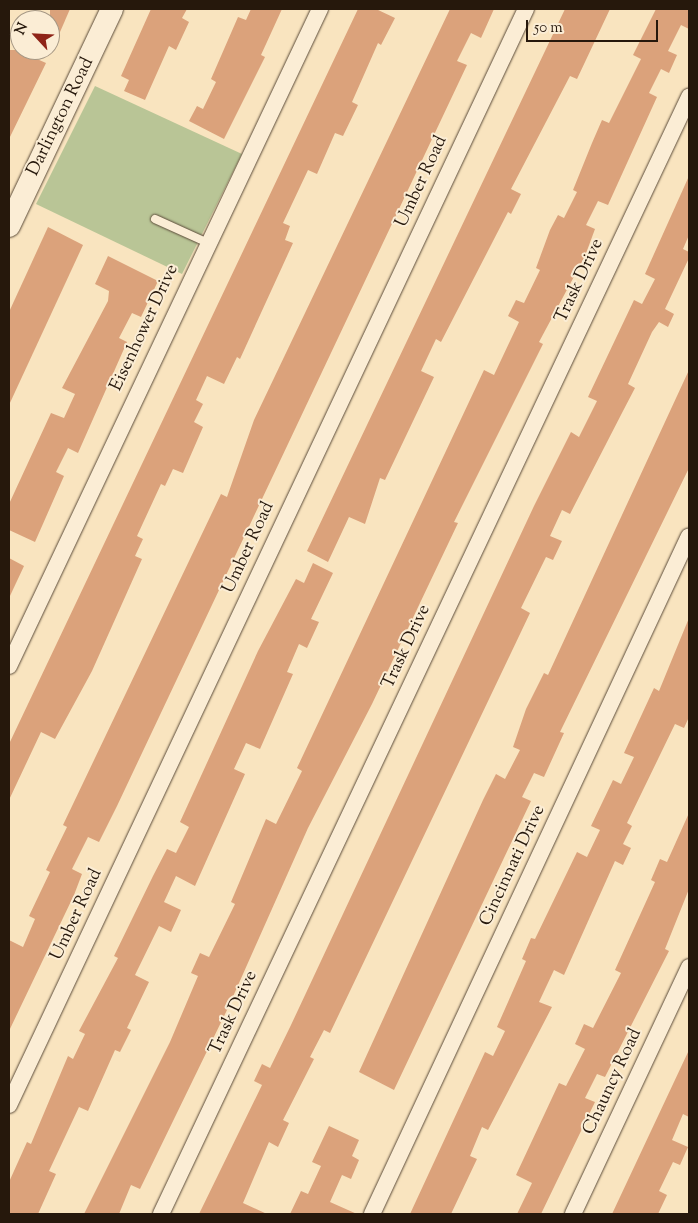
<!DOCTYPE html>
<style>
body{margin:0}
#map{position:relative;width:698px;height:1223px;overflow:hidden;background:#f9e4bf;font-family:"Sorts Mill Goudy",serif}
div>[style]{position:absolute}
.green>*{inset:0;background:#b9c596}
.building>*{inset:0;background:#dba27b}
.roads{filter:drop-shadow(0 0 1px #5b4b39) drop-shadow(0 0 1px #5b4b39)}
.lane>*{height:8px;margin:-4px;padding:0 4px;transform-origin:4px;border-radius:4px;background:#fbedd5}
.street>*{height:16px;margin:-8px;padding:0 8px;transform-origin:8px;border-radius:8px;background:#fbedd5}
.secondary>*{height:22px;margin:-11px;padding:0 11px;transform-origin:11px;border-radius:11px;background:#fbedd5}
span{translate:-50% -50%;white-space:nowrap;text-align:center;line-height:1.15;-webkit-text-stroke:4px #fbedd5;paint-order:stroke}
.street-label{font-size:18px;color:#26180c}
.frame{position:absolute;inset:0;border:10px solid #26180c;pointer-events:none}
.north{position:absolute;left:10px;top:10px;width:50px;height:50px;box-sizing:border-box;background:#fbedd5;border:1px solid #a69885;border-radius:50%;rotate:295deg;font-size:14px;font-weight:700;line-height:20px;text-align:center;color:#26180c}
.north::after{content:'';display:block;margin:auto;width:18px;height:22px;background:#8f2418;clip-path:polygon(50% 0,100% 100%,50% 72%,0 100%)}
.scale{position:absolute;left:526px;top:20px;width:132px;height:22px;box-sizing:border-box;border:2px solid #26180c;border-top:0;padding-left:6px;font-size:15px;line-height:18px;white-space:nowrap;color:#26180c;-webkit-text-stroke:4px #fbedd5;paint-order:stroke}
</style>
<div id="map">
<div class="green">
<i style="clip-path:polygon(95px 86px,242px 154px,182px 274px,36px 204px)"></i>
</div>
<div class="building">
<i style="clip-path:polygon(50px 9px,70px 9px,50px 55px)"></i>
<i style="clip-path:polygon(151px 9px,187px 9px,182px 18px,189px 22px,176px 50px,169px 46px,145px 100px,124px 91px,129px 80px,121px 76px)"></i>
<i style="clip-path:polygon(251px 9px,282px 9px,261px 55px,265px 57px,224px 139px,189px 121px,197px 106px,203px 109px,216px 82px,211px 79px,238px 17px,246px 20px)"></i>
<i style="clip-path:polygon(358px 9px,376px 9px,395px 18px,381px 45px,378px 43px,352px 102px,358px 105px,343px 136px,335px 133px,317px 174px,308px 170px,283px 223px,290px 226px,285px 240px,293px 243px,240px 359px,237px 357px,224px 384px,207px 376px,196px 400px,203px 404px,194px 422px,203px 427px,183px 473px,173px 469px,165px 486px,161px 484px,137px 536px,143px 539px,135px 556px,142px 559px,92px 671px,55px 739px,41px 732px,9px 800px,9px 744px)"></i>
<i style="clip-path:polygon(450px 9px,494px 9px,481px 38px,471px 33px,457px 61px,467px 65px,117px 806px,99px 842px,88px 837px,72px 869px,82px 874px,74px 895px,9px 1031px,9px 940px,23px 947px,35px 919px,29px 916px,50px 872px,46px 870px,67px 827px,63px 825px,221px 494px,227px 497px,254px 420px)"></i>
<i style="clip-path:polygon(565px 9px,610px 9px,577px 79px,570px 76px,511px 189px,521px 194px,511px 214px,508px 212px,441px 342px,436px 339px,421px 371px,434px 377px,385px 480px,380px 478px,365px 524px,349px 517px,328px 562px,307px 551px)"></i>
<i style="clip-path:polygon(656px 9px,689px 9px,689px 29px,681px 25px,668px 51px,677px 55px,669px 73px,661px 69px,649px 93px,657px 97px,608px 205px,598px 201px,586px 225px,595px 229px,585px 256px,539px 342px,543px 344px,454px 522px,458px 523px,372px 704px,308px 828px,227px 1010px,140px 1189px,131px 1185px,119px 1214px,84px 1214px,170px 1042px,198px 976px,191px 973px,200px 953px,209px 957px,235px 904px,231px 902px,266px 819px,276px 824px,302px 771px,297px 768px,484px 370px,494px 375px,519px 322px,508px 316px,516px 300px,524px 303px,540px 270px,536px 268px,550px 230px,558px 215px,564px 218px,577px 192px,573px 190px,592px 143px,602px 120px,609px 123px,641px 59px,633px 55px)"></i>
<i style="clip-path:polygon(9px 50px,42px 50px,37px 59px,46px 63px,9px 139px)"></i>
<i style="clip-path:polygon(689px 176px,689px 235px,683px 249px,689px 252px,689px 258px,665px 309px,674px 314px,668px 327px,659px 322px,652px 332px,628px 384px,635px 388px,623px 411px,570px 514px,562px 510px,550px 536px,562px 541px,553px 560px,546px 557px,521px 608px,530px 613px,330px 1033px,324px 1030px,310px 1057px,314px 1059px,283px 1120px,289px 1123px,278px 1147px,269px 1142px,243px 1203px,267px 1214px,199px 1214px,262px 1085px,254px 1081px,262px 1064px,270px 1068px,291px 1025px,534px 506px,571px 432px,579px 437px,597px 401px,588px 397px,634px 300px,642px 304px,655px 279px,645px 274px)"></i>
<i style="clip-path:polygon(48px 227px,83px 245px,9px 405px,9px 312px)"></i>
<i style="clip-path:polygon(108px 256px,158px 281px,141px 317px,132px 313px,119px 338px,127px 342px,78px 453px,68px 448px,56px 472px,64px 476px,35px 542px,9px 530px,9px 504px,51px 413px,64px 418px,75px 394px,62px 388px,108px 301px,109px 291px,95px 284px)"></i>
<i style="clip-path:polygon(689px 370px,689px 468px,560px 732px,564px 733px,544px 777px,534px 773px,522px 797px,531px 801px,394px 1090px,359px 1072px,483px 800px,496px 774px,505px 779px,520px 750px,513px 747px,526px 709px,544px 673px,548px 675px)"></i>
<i style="clip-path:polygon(9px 558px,24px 566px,9px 598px)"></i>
<i style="clip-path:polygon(313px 563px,333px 573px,311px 619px,319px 622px,307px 648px,299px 644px,287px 672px,293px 674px,260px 749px,246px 743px,234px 769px,245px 774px,195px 886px,176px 876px,164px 902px,181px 910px,171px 932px,159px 926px,135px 975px,149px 982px,127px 1028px,131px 1030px,120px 1052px,115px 1050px,88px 1111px,79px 1107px,49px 1171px,56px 1174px,38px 1214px,9px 1214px,9px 1182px,27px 1142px,31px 1144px,68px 1056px,73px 1059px,85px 1034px,79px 1031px,118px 958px,114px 956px,153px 876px,167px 849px,176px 853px,189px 827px,180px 822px,258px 651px,296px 579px,304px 583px)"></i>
<i style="clip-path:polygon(689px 618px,689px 717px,684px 728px,675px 724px,627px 823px,632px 826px,623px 844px,631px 848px,623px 865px,615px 861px,564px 975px,554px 970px,539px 1002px,552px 1007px,488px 1130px,482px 1127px,470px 1156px,477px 1159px,451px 1214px,410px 1214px,485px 1052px,493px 1056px,505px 1031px,497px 1027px,526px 961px,522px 959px,531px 938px,535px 939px,577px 852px,587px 857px,600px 830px,591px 826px,613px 780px,621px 784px,634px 757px,624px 753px,654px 688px,659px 691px)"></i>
<i style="clip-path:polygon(689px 813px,689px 889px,665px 949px,669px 951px,605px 1077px,597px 1074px,585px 1098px,595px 1102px,541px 1214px,517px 1214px,532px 1183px,516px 1175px,559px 1083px,566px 1086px,585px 1049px,575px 1044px,584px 1024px,593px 1028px,621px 973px,615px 970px,655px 882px,651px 880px,660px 859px,667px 862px)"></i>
<i style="clip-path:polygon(689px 1050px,689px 1117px,683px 1114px,672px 1140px,688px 1147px,680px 1165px,673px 1162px,659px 1191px,667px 1195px,658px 1214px,612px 1214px)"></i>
<i style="clip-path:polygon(329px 1126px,359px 1140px,352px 1156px,359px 1160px,351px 1179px,342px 1175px,330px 1202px,357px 1214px,290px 1214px,301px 1191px,308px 1194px,321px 1166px,312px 1162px)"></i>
</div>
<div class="roads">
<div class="lane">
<i style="left:155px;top:219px;width:58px;rotate:24.4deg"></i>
</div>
<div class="street">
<i style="left:9px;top:666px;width:727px;rotate:-64.67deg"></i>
<i style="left:9px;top:1105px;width:1212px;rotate:-64.75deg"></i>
<i style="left:161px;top:1214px;width:1236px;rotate:-64.7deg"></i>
<i style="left:372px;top:1214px;width:748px;rotate:-64.94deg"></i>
<i style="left:573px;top:1214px;width:273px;rotate:-64.8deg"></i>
</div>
<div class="secondary">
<i style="left:9px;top:226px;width:240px;rotate:-64.6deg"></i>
</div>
</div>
<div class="street-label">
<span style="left:61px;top:117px;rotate:-64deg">Darlington Road</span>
<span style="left:422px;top:182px;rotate:-65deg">Umber Road</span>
<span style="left:580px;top:281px;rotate:-65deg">Trask Drive</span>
<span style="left:145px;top:328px;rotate:-65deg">Eisenhower Drive</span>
<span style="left:249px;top:548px;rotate:-65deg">Umber Road</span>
<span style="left:407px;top:647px;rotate:-65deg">Trask Drive</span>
<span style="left:513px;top:866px;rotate:-65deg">Cincinnati Drive</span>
<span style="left:77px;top:915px;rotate:-65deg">Umber Road</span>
<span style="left:234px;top:1013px;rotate:-65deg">Trask Drive</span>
<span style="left:613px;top:1082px;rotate:-65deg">Chauncy Road</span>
</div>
<div class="frame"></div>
<div class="north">N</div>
<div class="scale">50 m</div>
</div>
